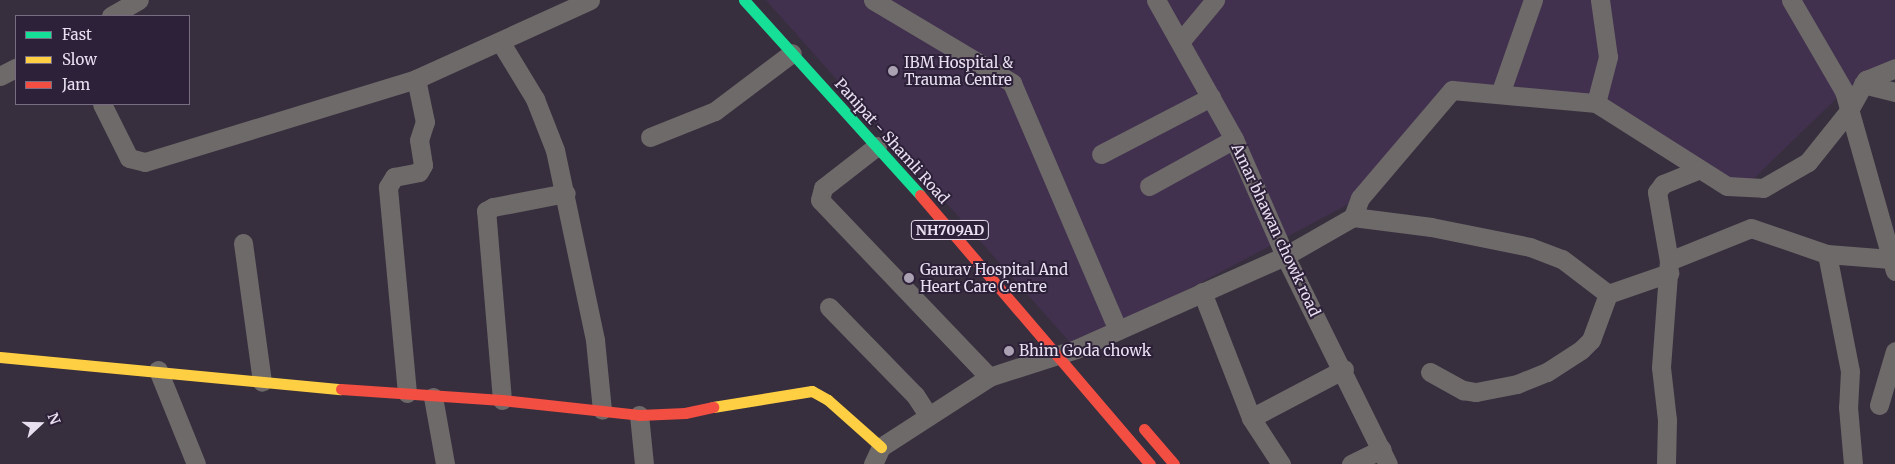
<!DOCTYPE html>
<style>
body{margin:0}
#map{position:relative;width:1895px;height:464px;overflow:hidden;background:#372f3e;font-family:Merriweather,serif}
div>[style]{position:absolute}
.built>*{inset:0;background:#41314e}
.street>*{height:19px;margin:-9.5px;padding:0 9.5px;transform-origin:9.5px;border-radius:9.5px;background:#6e6a69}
.fast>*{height:11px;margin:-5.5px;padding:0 5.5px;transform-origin:5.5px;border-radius:5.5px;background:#16e098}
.slow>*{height:11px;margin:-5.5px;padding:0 5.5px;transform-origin:5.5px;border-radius:5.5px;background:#ffcf43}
.jam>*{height:11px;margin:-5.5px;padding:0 5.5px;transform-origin:5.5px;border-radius:5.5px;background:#f24e42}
.dots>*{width:14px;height:14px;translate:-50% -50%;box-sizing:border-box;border:2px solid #2d2039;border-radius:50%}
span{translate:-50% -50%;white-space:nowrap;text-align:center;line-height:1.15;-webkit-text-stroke:4px #2d2039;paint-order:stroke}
.shield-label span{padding:1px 4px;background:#2d2039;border:1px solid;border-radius:4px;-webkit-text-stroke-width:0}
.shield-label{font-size:14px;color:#e8e0f1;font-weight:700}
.poi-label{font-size:15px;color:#e8e0f1}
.left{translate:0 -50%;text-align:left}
.street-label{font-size:15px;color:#e8e0f1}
.legend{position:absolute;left:15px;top:15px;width:175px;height:90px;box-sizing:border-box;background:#2d2039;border:1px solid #786d83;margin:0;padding:6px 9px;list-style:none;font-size:15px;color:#e8e0f1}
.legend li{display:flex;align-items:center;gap:10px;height:25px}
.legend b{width:25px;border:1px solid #786d83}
.north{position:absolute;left:15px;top:399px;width:50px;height:50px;-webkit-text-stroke:4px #2d2039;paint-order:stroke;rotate:69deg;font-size:14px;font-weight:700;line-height:20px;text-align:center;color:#e8e0f1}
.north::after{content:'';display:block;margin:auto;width:18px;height:22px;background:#e8e0f1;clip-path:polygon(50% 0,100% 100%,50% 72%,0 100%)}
</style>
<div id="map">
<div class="built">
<i style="clip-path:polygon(766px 0,1895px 0,1895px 68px,1844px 91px,1745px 187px,1596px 103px,1452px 90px,1360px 198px,1076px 349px)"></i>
</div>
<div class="street">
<i style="left:873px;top:0;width:162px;rotate:30.8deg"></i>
<i style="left:1012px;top:83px;width:269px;rotate:66.8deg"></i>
<i style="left:1156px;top:0;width:159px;rotate:60.7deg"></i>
<i style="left:1234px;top:139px;width:128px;rotate:66.4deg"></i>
<i style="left:1285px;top:256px;width:232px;rotate:63.7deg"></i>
<i style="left:1791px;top:0;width:105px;rotate:59.8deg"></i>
<i style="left:1844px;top:91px;width:187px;rotate:74.2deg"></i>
<i style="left:111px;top:16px;width:32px;rotate:-30deg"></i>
<i style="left:1180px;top:42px;width:55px;rotate:-50.2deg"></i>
<i style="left:501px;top:43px;width:66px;rotate:58.7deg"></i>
<i style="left:535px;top:99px;width:55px;rotate:68.6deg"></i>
<i style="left:555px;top:150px;width:194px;rotate:78.1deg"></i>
<i style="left:595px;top:340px;width:70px;rotate:84.3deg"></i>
<i style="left:0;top:76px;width:18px;rotate:-27deg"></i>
<i style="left:1863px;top:84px;width:33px;rotate:14deg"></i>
<i style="left:1500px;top:94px;width:100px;rotate:-70.7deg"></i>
<i style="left:1596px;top:103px;width:48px;rotate:-75.4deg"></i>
<i style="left:1608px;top:57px;width:58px;rotate:-98deg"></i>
<i style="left:102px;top:104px;width:60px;rotate:63.4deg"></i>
<i style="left:129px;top:158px;width:16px;rotate:14deg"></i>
<i style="left:145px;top:162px;width:283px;rotate:-17deg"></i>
<i style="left:416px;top:79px;width:191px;rotate:-24.4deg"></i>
<i style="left:650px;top:137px;width:70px;rotate:-21.8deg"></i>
<i style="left:715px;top:111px;width:96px;rotate:-37deg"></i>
<i style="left:877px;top:146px;width:68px;rotate:142.1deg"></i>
<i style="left:823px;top:188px;width:12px;rotate:104deg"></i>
<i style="left:820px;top:200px;width:245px;rotate:46.3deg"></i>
<i style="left:1101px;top:154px;width:124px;rotate:-27.4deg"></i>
<i style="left:1149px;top:186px;width:97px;rotate:-28.9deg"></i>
<i style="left:1353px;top:217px;width:20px;rotate:-70deg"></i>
<i style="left:1360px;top:198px;width:142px;rotate:-49.6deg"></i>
<i style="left:1452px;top:90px;width:145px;rotate:5.2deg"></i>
<i style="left:1596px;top:103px;width:155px;rotate:32.4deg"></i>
<i style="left:1727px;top:186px;width:36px;rotate:3deg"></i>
<i style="left:1763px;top:188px;width:52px;rotate:-30deg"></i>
<i style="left:1808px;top:162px;width:64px;rotate:-51.3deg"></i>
<i style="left:1848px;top:112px;width:37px;rotate:-61deg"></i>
<i style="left:1866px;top:80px;width:31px;rotate:-22deg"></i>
<i style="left:243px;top:243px;width:140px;rotate:82.2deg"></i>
<i style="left:1827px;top:254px;width:119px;rotate:78.9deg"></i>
<i style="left:1850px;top:371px;width:36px;rotate:93deg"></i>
<i style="left:1848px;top:407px;width:57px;rotate:85deg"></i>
<i style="left:1669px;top:261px;width:88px;rotate:-21.9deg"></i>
<i style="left:1751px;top:228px;width:80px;rotate:18.9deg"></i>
<i style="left:1827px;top:254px;width:64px;rotate:4.5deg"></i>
<i style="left:1202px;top:292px;width:135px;rotate:68.7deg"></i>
<i style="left:1251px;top:418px;width:55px;rotate:56.9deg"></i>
<i style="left:829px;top:307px;width:123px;rotate:45.7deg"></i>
<i style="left:915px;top:395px;width:24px;rotate:57deg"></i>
<i style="left:158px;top:370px;width:101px;rotate:68deg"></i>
<i style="left:1430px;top:372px;width:38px;rotate:29deg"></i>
<i style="left:1463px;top:390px;width:13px;rotate:9deg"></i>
<i style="left:1476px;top:392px;width:42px;rotate:-11deg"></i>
<i style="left:1517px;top:384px;width:32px;rotate:-22deg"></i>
<i style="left:1547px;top:372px;width:40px;rotate:-32.9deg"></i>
<i style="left:1581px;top:350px;width:14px;rotate:-45deg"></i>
<i style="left:1591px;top:340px;width:49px;rotate:-69.7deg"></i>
<i style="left:407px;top:393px;width:207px;rotate:-95.3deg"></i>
<i style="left:388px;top:187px;width:12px;rotate:-59deg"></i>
<i style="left:394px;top:177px;width:25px;rotate:-11deg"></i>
<i style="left:419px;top:172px;width:8px;rotate:-60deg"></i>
<i style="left:423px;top:165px;width:25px;rotate:-99deg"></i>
<i style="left:419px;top:140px;width:19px;rotate:-72deg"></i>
<i style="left:425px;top:122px;width:44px;rotate:-101.8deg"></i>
<i style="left:433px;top:397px;width:68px;rotate:79.8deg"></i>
<i style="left:502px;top:400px;width:190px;rotate:-94.8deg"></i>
<i style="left:486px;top:211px;width:8px;rotate:-30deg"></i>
<i style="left:493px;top:207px;width:74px;rotate:-10.9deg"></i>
<i style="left:1879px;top:405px;width:56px;rotate:-73.5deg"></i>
<i style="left:639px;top:415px;width:49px;rotate:84.2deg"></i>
<i style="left:1251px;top:418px;width:105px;rotate:-27.8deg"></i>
<i style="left:873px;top:464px;width:19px;rotate:-65deg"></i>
<i style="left:881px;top:447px;width:129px;rotate:-32.9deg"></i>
<i style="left:989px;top:377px;width:91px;rotate:-17.8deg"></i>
<i style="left:1076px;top:349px;width:229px;rotate:-24deg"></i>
<i style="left:1285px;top:256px;width:78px;rotate:-29.8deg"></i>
<i style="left:1353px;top:217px;width:79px;rotate:7.3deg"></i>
<i style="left:1431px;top:227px;width:101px;rotate:11.4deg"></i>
<i style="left:1530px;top:247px;width:34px;rotate:21deg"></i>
<i style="left:1562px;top:259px;width:58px;rotate:37.3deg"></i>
<i style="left:1608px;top:294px;width:65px;rotate:-19deg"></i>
<i style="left:1351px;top:464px;width:34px;rotate:-26deg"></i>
<i style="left:1666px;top:464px;width:44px;rotate:-88.7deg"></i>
<i style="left:1667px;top:420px;width:53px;rotate:-96.5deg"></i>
<i style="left:1661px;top:367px;width:106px;rotate:-85.7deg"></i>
<i style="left:1669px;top:261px;width:70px;rotate:-99.9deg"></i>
<i style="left:1657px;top:192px;width:10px;rotate:-53deg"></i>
<i style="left:1663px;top:184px;width:38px;rotate:-22deg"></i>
</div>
<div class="fast">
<i style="left:744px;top:0;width:263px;rotate:47.9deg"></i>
</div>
<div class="slow">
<i style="left:0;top:357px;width:342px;rotate:5.4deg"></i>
<i style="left:713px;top:407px;width:100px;rotate:-9.2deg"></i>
<i style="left:812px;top:391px;width:18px;rotate:29deg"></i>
<i style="left:828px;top:400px;width:71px;rotate:41.6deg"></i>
</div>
<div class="jam">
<i style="left:920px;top:195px;width:354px;rotate:49.5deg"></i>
<i style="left:341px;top:389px;width:161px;rotate:3.9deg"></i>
<i style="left:502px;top:400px;width:138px;rotate:6.2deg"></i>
<i style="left:639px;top:415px;width:46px;rotate:-2.5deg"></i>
<i style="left:685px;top:413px;width:29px;rotate:-12deg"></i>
<i style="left:1144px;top:429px;width:46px;rotate:49.4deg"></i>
</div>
<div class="dots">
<i style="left:893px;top:71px;background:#aaa2b2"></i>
<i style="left:909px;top:278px;background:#aaa2b2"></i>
<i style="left:1009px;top:351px;background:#aaa2b2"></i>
</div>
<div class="shield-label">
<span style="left:950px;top:230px">NH709AD</span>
</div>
<div class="poi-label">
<span class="left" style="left:904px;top:71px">IBM Hospital &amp;<br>Trauma Centre</span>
<span class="left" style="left:920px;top:278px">Gaurav Hospital And<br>Heart Care Centre</span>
<span class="left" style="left:1019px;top:351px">Bhim Goda chowk</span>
</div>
<div class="street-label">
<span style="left:892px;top:141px;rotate:48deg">Panipat - Shamli Road</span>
<span style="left:1276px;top:230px;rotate:65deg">Amar bhawan chowk road</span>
</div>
<ul class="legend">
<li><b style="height:6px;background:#16e098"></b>Fast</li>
<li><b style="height:6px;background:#ffcf43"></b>Slow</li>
<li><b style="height:6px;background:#f24e42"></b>Jam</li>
</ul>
<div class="north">N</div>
</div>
